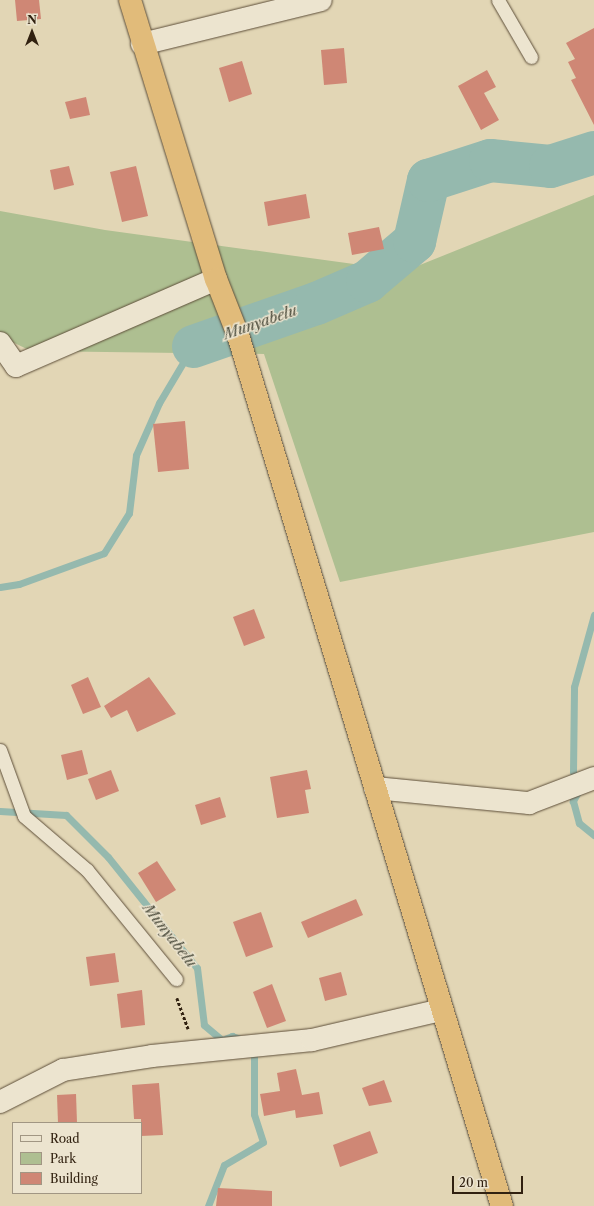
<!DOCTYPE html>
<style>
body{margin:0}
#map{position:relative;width:594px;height:1206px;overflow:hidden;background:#e2d6b5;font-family:"Libre Caslon Text",serif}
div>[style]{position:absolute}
.green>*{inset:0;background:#aebf91}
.stream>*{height:7px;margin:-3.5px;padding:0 3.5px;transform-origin:3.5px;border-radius:3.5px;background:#95b9ae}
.river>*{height:43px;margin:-21.5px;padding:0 21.5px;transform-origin:21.5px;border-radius:21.5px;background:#95b9ae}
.building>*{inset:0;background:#cf8775}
.path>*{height:2.5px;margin-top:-1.25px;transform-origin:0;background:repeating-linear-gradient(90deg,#312110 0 3px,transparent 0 5px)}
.roads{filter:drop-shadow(0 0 1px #5d4e39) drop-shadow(0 0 1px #5d4e39)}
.service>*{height:13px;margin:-6.5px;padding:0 6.5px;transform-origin:6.5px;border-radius:6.5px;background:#ece4cf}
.minor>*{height:22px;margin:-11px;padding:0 11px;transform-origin:11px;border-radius:11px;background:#ece4cf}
.trunk>*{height:22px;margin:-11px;padding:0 11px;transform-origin:11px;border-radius:11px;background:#e1bb7a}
span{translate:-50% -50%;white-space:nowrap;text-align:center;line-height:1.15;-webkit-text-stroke:3px #ece4cf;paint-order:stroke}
.water-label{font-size:15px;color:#4f4f3f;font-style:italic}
.legend{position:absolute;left:12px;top:1122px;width:130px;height:72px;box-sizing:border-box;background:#ece4cf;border:1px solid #a19683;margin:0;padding:5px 7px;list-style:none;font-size:12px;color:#312110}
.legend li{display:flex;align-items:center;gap:8px;height:20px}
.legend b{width:20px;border:1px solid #a19683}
.north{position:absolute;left:12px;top:12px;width:40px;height:40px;-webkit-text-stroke:3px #ece4cf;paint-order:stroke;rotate:0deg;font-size:11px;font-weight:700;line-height:16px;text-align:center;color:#312110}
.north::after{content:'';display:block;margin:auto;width:14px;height:18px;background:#312110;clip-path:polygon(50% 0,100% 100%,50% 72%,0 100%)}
.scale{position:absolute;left:452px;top:1176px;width:71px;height:18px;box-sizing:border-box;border:2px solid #312110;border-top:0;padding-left:5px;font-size:12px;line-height:14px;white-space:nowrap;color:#312110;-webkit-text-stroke:3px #ece4cf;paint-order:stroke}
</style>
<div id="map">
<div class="green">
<i style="clip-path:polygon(594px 195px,594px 532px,340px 582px,264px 354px,31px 351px,0 336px,0 211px,105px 230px,405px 271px)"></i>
</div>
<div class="stream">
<i style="left:0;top:587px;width:19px;rotate:-9deg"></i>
<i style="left:19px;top:584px;width:90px;rotate:-20deg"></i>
<i style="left:104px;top:553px;width:47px;rotate:-58deg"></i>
<i style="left:129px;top:513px;width:58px;rotate:-83.1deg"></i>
<i style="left:136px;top:455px;width:57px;rotate:-66.1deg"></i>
<i style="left:159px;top:403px;width:66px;rotate:-59.2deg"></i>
<i style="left:573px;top:772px;width:85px;rotate:-89.3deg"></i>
<i style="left:574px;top:687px;width:75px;rotate:-74.5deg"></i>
<i style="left:579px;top:790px;width:13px;rotate:119deg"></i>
<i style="left:573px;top:801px;width:23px;rotate:75deg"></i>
<i style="left:579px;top:823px;width:19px;rotate:39deg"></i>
<i style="left:0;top:811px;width:66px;rotate:3.5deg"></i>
<i style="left:66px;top:815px;width:59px;rotate:45deg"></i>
<i style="left:108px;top:857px;width:142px;rotate:51.3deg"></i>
<i style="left:197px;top:968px;width:57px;rotate:83deg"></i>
<i style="left:204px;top:1025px;width:23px;rotate:40deg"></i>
<i style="left:222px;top:1040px;width:11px;rotate:-22deg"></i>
<i style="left:232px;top:1036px;width:12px;rotate:20deg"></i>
<i style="left:208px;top:1206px;width:44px;rotate:-68.7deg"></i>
<i style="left:224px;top:1165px;width:45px;rotate:-30.5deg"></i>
<i style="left:263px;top:1142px;width:29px;rotate:-108deg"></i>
<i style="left:254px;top:1114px;width:66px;rotate:-90deg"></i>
</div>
<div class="river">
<i style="left:193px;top:346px;width:130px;rotate:-19.3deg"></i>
<i style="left:316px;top:303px;width:56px;rotate:-23.3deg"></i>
<i style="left:367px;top:281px;width:62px;rotate:-40.4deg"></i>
<i style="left:414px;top:241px;width:63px;rotate:-77.1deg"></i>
<i style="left:428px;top:180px;width:65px;rotate:-17.9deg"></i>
<i style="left:490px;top:160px;width:60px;rotate:5.7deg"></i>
<i style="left:550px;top:166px;width:46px;rotate:-17.7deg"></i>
</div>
<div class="building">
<i style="clip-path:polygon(15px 0,39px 0,41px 19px,17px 21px)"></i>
<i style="clip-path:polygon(594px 28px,594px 125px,571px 80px,576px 78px,568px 62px,575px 59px,566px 43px)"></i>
<i style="clip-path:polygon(344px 48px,347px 83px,324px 85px,321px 50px)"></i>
<i style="clip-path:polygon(242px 61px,252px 94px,229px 102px,219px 68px)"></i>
<i style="clip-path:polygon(487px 70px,496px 87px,484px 93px,499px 120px,481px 130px,458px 86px)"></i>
<i style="clip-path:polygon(86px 97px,90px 115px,70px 119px,65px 102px)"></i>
<i style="clip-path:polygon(69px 166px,74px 185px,54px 190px,50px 170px)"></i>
<i style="clip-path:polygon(136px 166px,148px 216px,122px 222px,110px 172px)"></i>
<i style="clip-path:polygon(306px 194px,310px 218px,268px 226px,264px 202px)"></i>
<i style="clip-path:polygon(379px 227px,384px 249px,352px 255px,348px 233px)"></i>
<i style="clip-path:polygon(185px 421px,189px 469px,158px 472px,153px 424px)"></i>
<i style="clip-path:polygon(254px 609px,265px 638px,244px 646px,233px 617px)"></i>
<i style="clip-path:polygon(88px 677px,101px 707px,83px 714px,71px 685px)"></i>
<i style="clip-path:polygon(149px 677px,176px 714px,137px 732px,127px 710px,111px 718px,104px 706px)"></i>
<i style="clip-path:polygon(82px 750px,88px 774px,67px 780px,61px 755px)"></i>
<i style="clip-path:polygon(111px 770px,119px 791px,96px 800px,88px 779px)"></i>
<i style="clip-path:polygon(307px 770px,311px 789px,305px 790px,309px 813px,277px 818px,270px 777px)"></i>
<i style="clip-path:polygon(220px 797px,226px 817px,201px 825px,195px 805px)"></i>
<i style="clip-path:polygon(157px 861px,176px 890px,156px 902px,138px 873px)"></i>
<i style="clip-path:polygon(356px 899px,363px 915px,308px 938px,301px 922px)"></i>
<i style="clip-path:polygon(261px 912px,273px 947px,246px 957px,233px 922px)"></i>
<i style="clip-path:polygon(115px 953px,119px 982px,90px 986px,86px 957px)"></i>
<i style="clip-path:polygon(341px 972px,347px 995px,325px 1001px,319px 978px)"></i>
<i style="clip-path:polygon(272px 984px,286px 1021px,267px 1028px,253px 992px)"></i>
<i style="clip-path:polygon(142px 990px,145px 1025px,121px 1028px,117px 994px)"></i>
<i style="clip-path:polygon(296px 1069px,302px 1095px,319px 1092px,323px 1114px,296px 1118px,295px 1110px,264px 1116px,260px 1094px,280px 1091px,277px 1073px)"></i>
<i style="clip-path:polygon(384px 1080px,392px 1102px,369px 1106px,362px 1088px)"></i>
<i style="clip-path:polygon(159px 1083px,163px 1135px,141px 1136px,141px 1119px,134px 1119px,132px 1085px)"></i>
<i style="clip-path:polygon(76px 1094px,77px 1123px,58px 1123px,57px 1095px)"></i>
<i style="clip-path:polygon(370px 1131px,378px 1153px,340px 1167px,333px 1145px)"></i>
<i style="clip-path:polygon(218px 1188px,272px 1191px,272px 1206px,216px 1206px)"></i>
</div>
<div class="path">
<i style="left:177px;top:998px;width:33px;rotate:70deg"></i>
</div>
<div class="roads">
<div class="service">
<i style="left:498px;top:0;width:66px;rotate:59.9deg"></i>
<i style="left:0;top:750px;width:70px;rotate:70deg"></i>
<i style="left:24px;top:816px;width:83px;rotate:40.6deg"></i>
<i style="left:87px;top:870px;width:141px;rotate:50.8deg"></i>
</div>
<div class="minor">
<i style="left:142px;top:44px;width:184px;rotate:-13.8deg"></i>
<i style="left:0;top:343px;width:28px;rotate:55deg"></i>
<i style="left:16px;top:366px;width:218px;rotate:-23.5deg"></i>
<i style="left:375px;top:788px;width:155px;rotate:5.6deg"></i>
<i style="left:529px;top:803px;width:70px;rotate:-21deg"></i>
<i style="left:0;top:1102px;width:71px;rotate:-26.9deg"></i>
<i style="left:63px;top:1070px;width:90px;rotate:-8.9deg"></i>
<i style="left:152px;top:1056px;width:161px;rotate:-5.7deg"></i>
<i style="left:312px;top:1040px;width:132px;rotate:-13.1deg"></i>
</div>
<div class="trunk">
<i style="left:130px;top:0;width:292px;rotate:72.9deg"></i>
<i style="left:216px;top:279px;width:60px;rotate:68.6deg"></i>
<i style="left:238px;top:335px;width:910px;rotate:73.14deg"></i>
</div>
</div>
<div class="water-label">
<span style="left:260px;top:322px;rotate:-19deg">Munyabelu</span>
<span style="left:170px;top:935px;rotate:52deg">Munyabelu</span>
</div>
<ul class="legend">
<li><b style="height:5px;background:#ece4cf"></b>Road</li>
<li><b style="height:11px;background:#aebf91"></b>Park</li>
<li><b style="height:11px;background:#cf8775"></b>Building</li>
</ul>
<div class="north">N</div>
<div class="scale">20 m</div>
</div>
